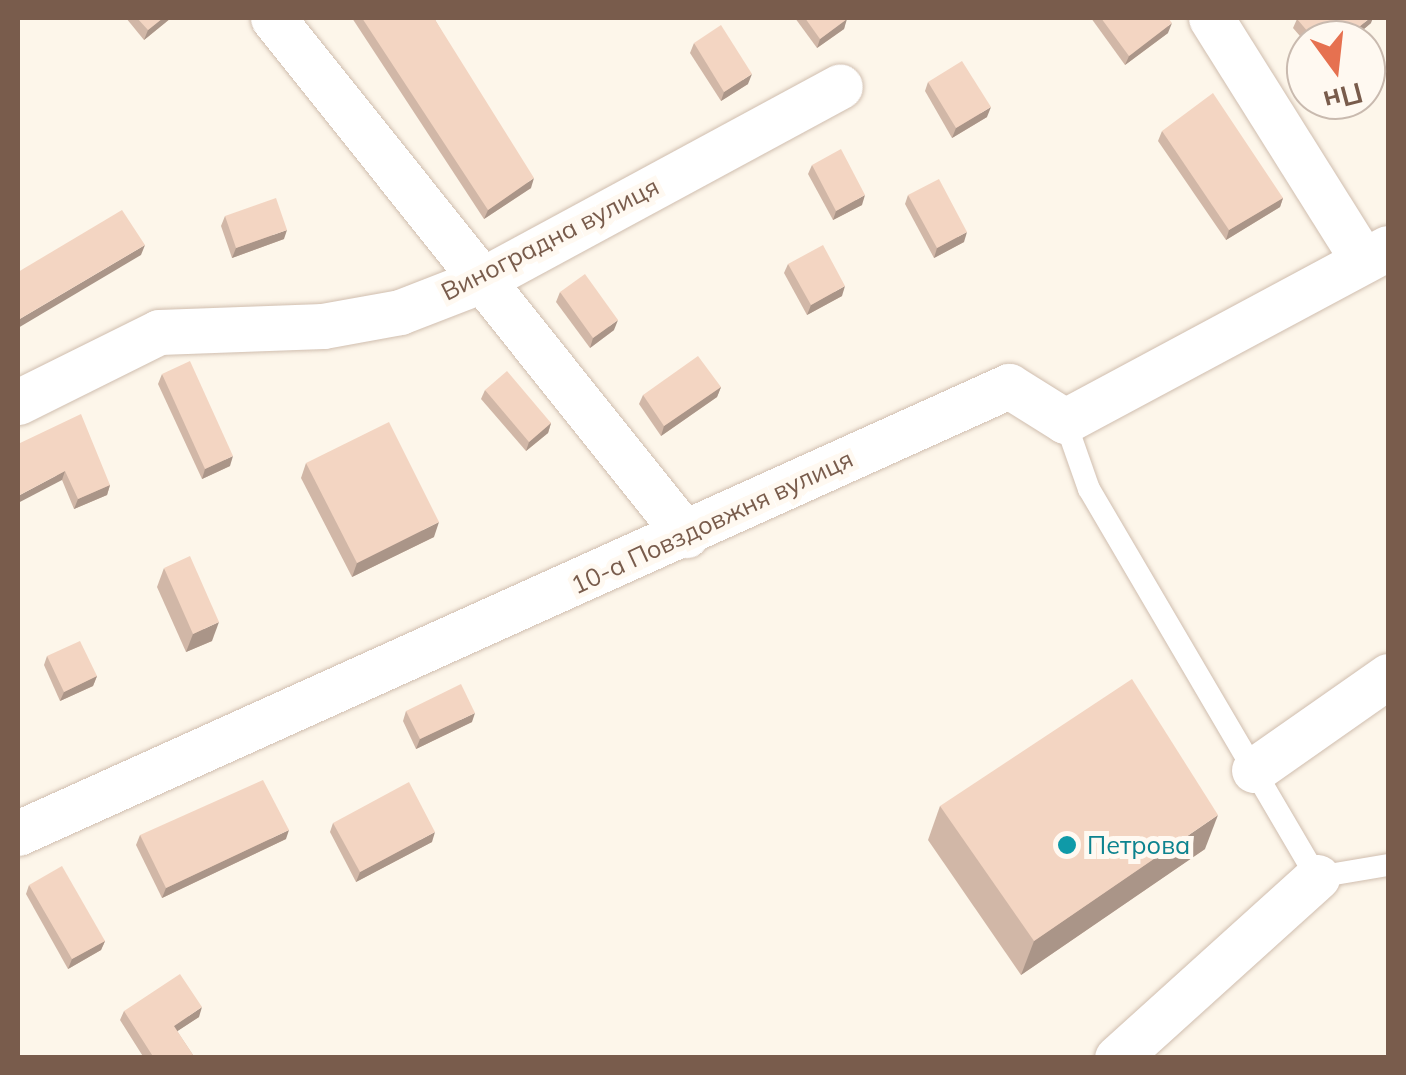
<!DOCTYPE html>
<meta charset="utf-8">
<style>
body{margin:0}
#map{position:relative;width:1406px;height:1075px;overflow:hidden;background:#fdf6ea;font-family:Mulish,sans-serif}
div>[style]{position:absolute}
.roads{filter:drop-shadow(0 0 2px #d0beaf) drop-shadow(0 0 2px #d0beaf)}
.lane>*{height:22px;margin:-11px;padding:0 11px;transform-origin:11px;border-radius:11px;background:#fff}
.street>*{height:45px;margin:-22.5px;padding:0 22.5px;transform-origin:22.5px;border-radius:22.5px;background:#fff}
.wall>*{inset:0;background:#d1b7a7}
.shaded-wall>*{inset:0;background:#aa9588}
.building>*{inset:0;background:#f3d5c2}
.dots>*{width:28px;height:28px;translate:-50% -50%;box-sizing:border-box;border:5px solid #fff9f1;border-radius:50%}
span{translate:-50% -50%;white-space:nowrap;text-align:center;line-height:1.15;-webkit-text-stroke:10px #fff9f1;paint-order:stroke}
.street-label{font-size:25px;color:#795c4c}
.culture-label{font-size:25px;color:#0d838f}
.left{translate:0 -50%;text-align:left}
.frame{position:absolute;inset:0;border:20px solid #795c4c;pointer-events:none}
.north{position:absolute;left:1286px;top:20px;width:100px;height:100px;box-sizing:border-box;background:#fff9f1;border:2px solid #c9baaf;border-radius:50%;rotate:165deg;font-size:28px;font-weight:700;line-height:40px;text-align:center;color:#795c4c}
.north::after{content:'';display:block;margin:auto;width:35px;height:45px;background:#e67150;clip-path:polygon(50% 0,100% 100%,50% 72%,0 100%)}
</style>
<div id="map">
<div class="roads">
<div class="lane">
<i style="left:1065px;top:421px;width:72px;rotate:70.6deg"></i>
<i style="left:1089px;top:489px;width:450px;rotate:59.6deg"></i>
<i style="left:1317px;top:877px;width:72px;rotate:-9.6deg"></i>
</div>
<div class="street">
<i style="left:273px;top:18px;width:662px;rotate:51.38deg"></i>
<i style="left:1211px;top:18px;width:286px;rotate:57.9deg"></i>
<i style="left:18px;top:402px;width:157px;rotate:-26.4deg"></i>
<i style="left:159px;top:332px;width:164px;rotate:-2.1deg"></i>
<i style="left:323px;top:326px;width:78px;rotate:-10.3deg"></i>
<i style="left:400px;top:312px;width:86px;rotate:-21.2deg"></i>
<i style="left:480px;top:281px;width:409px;rotate:-28.4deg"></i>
<i style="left:1254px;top:770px;width:164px;rotate:-35deg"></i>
<i style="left:18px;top:833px;width:1087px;rotate:-24.28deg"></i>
<i style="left:1009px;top:386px;width:66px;rotate:32deg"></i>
<i style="left:1065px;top:421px;width:366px;rotate:-28.2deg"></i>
<i style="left:1117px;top:1058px;width:270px;rotate:-42.1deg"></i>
</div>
</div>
<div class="wall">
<i style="clip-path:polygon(126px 18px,171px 18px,144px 40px)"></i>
<i style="clip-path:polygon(352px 18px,434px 18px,531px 188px,484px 219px)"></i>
<i style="clip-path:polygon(795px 18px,846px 18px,844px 29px,817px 48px)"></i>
<i style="clip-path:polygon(1091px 18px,1168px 18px,1168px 33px,1125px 65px)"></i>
<i style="clip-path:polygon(1297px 19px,1371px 23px,1351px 40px,1306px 40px,1306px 43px,1293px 28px)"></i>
<i style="clip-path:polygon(694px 43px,748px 84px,721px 101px,690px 53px)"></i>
<i style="clip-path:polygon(928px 82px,987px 117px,952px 138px,925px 91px)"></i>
<i style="clip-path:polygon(1162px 131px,1283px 198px,1280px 207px,1226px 240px,1158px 141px)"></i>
<i style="clip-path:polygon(812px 165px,862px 205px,833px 220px,808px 174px)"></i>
<i style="clip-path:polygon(908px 195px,964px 242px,934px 258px,905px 204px)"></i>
<i style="clip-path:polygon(225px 216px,284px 239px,232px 258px,221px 226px)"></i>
<i style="clip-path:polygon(788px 264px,842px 296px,807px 315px,784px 273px)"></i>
<i style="clip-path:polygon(560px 292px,614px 330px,590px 348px,556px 302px)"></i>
<i style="clip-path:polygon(162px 374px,230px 466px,202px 479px,158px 384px)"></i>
<i style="clip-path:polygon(721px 387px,717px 397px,661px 436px,639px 404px,643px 395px)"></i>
<i style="clip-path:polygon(485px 390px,551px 423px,548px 433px,526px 451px,481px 399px)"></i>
<i style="clip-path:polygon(18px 444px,110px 485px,107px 495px,74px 509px,62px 480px)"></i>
<i style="clip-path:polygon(306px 463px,434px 537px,352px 577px,301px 478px)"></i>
<i style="clip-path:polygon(164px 568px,212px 641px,186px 652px,157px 587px)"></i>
<i style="clip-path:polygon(47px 656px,97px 676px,93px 686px,60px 701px,44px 665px)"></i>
<i style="clip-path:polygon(406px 711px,472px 722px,416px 749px,403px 721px)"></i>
<i style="clip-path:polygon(940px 806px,1205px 849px,1021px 975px,928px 840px)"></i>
<i style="clip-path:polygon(333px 823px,432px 842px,356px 882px,330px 832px)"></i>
<i style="clip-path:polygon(140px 835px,286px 839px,162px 898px,136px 845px)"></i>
<i style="clip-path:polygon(29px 885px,105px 941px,101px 950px,68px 969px,26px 894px)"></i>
<i style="clip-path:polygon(124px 1011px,199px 1017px,177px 1031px,195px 1058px,144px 1058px,120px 1020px)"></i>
</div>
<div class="shaded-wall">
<i style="clip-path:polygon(163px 18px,171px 18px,144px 40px,148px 30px)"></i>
<i style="clip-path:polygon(1370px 18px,1373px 18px,1371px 23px,1351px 40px,1343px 40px)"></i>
<i style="clip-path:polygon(847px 19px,844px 29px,817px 48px,820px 39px)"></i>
<i style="clip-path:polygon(1172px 23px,1168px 33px,1125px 65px,1129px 56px)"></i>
<i style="clip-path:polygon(752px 74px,748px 84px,721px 101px,724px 92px)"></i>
<i style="clip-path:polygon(991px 107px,987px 117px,952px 138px,956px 128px)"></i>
<i style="clip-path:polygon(534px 178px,531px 188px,484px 219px,488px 210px)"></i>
<i style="clip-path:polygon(865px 195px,862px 205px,833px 220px,836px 211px)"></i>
<i style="clip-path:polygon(1283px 198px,1280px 207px,1226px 240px,1229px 230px)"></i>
<i style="clip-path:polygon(287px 230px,284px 239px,232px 258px,236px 248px)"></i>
<i style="clip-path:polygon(967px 232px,964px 242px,934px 258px,937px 248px)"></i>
<i style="clip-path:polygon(145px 245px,141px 255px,18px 328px,18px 320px)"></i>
<i style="clip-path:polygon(845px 286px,842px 296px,807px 315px,811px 305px)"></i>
<i style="clip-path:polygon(618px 320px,614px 330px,590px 348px,593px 338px)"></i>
<i style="clip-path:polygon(721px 387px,717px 397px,661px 436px,664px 426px)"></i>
<i style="clip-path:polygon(551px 423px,548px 433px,526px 451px,529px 442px)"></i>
<i style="clip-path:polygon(233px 456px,230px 466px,202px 479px,205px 469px)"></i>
<i style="clip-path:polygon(65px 471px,62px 480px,18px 503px,18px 496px)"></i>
<i style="clip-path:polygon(110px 485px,107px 495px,74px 509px,78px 499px)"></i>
<i style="clip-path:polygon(439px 522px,434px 537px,352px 577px,357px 563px)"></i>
<i style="clip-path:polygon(219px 622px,212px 641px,186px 652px,193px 634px)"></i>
<i style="clip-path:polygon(97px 676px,93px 686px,60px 701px,64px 692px)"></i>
<i style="clip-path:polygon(475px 713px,472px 722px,416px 749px,420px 739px)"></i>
<i style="clip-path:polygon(1218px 815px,1205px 849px,1021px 975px,1034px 941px)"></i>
<i style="clip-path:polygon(289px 830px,286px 839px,162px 898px,166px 888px)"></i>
<i style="clip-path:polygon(435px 832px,432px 842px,356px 882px,360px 872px)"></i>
<i style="clip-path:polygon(105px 941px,101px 950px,68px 969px,72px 959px)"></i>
<i style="clip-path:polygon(202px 1007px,199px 1017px,170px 1036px,174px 1026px)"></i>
</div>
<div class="building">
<i style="clip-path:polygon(137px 18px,163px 18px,148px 30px)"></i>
<i style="clip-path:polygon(362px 18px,434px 18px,534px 178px,488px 210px)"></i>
<i style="clip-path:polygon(805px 18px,846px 18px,847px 19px,820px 39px)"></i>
<i style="clip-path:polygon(1101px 18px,1168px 18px,1172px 23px,1129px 56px)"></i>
<i style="clip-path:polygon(1298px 18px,1370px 18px,1343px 40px,1315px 40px,1297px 19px)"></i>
<i style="clip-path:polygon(721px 25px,752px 74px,724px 92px,694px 43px)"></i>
<i style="clip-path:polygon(962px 61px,991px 107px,956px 128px,928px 82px)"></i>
<i style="clip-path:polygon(1213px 93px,1283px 198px,1229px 230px,1162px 131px)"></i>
<i style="clip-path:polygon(841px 149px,865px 195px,836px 211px,812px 165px)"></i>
<i style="clip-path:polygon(939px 179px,967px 232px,937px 248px,908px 195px)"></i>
<i style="clip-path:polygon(276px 198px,287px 230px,236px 248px,225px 216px)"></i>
<i style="clip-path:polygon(122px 210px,145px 245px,18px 320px,18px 272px)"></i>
<i style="clip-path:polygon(823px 245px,845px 286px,811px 305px,788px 264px)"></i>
<i style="clip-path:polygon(585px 274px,618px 320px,593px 338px,560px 292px)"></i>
<i style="clip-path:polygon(698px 356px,721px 387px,664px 426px,643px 395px)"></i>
<i style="clip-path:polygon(190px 361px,233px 456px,205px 469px,162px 374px)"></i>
<i style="clip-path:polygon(507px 371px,551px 423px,529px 442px,485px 390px)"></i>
<i style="clip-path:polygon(81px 414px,110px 485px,78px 499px,65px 471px,18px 496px,18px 444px)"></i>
<i style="clip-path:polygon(389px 422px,439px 522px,357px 563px,306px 463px)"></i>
<i style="clip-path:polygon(190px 556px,219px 622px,193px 634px,164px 568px)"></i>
<i style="clip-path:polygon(80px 641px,97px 676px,64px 692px,47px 656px)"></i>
<i style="clip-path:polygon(1132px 679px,1218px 815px,1034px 941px,940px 806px)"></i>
<i style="clip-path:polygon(461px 684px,475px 713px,420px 739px,406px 711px)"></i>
<i style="clip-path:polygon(263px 780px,289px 830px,166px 888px,140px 835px)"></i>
<i style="clip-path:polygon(409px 782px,435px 832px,360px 872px,333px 823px)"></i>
<i style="clip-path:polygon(62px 866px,105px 941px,72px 959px,29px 885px)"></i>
<i style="clip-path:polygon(180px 974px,202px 1007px,174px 1026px,195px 1058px,154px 1058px,124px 1011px)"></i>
</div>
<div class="dots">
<i style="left:1067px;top:845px;background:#0f9aa8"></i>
</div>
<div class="street-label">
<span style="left:550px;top:239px;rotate:-27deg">Виноградна вулиця</span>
<span style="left:712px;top:522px;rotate:-25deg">10-а Повздовжня вулиця</span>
</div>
<div class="culture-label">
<span class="left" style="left:1087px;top:845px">Петрова</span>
</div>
<div class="frame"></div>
<div class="north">Пн</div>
</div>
